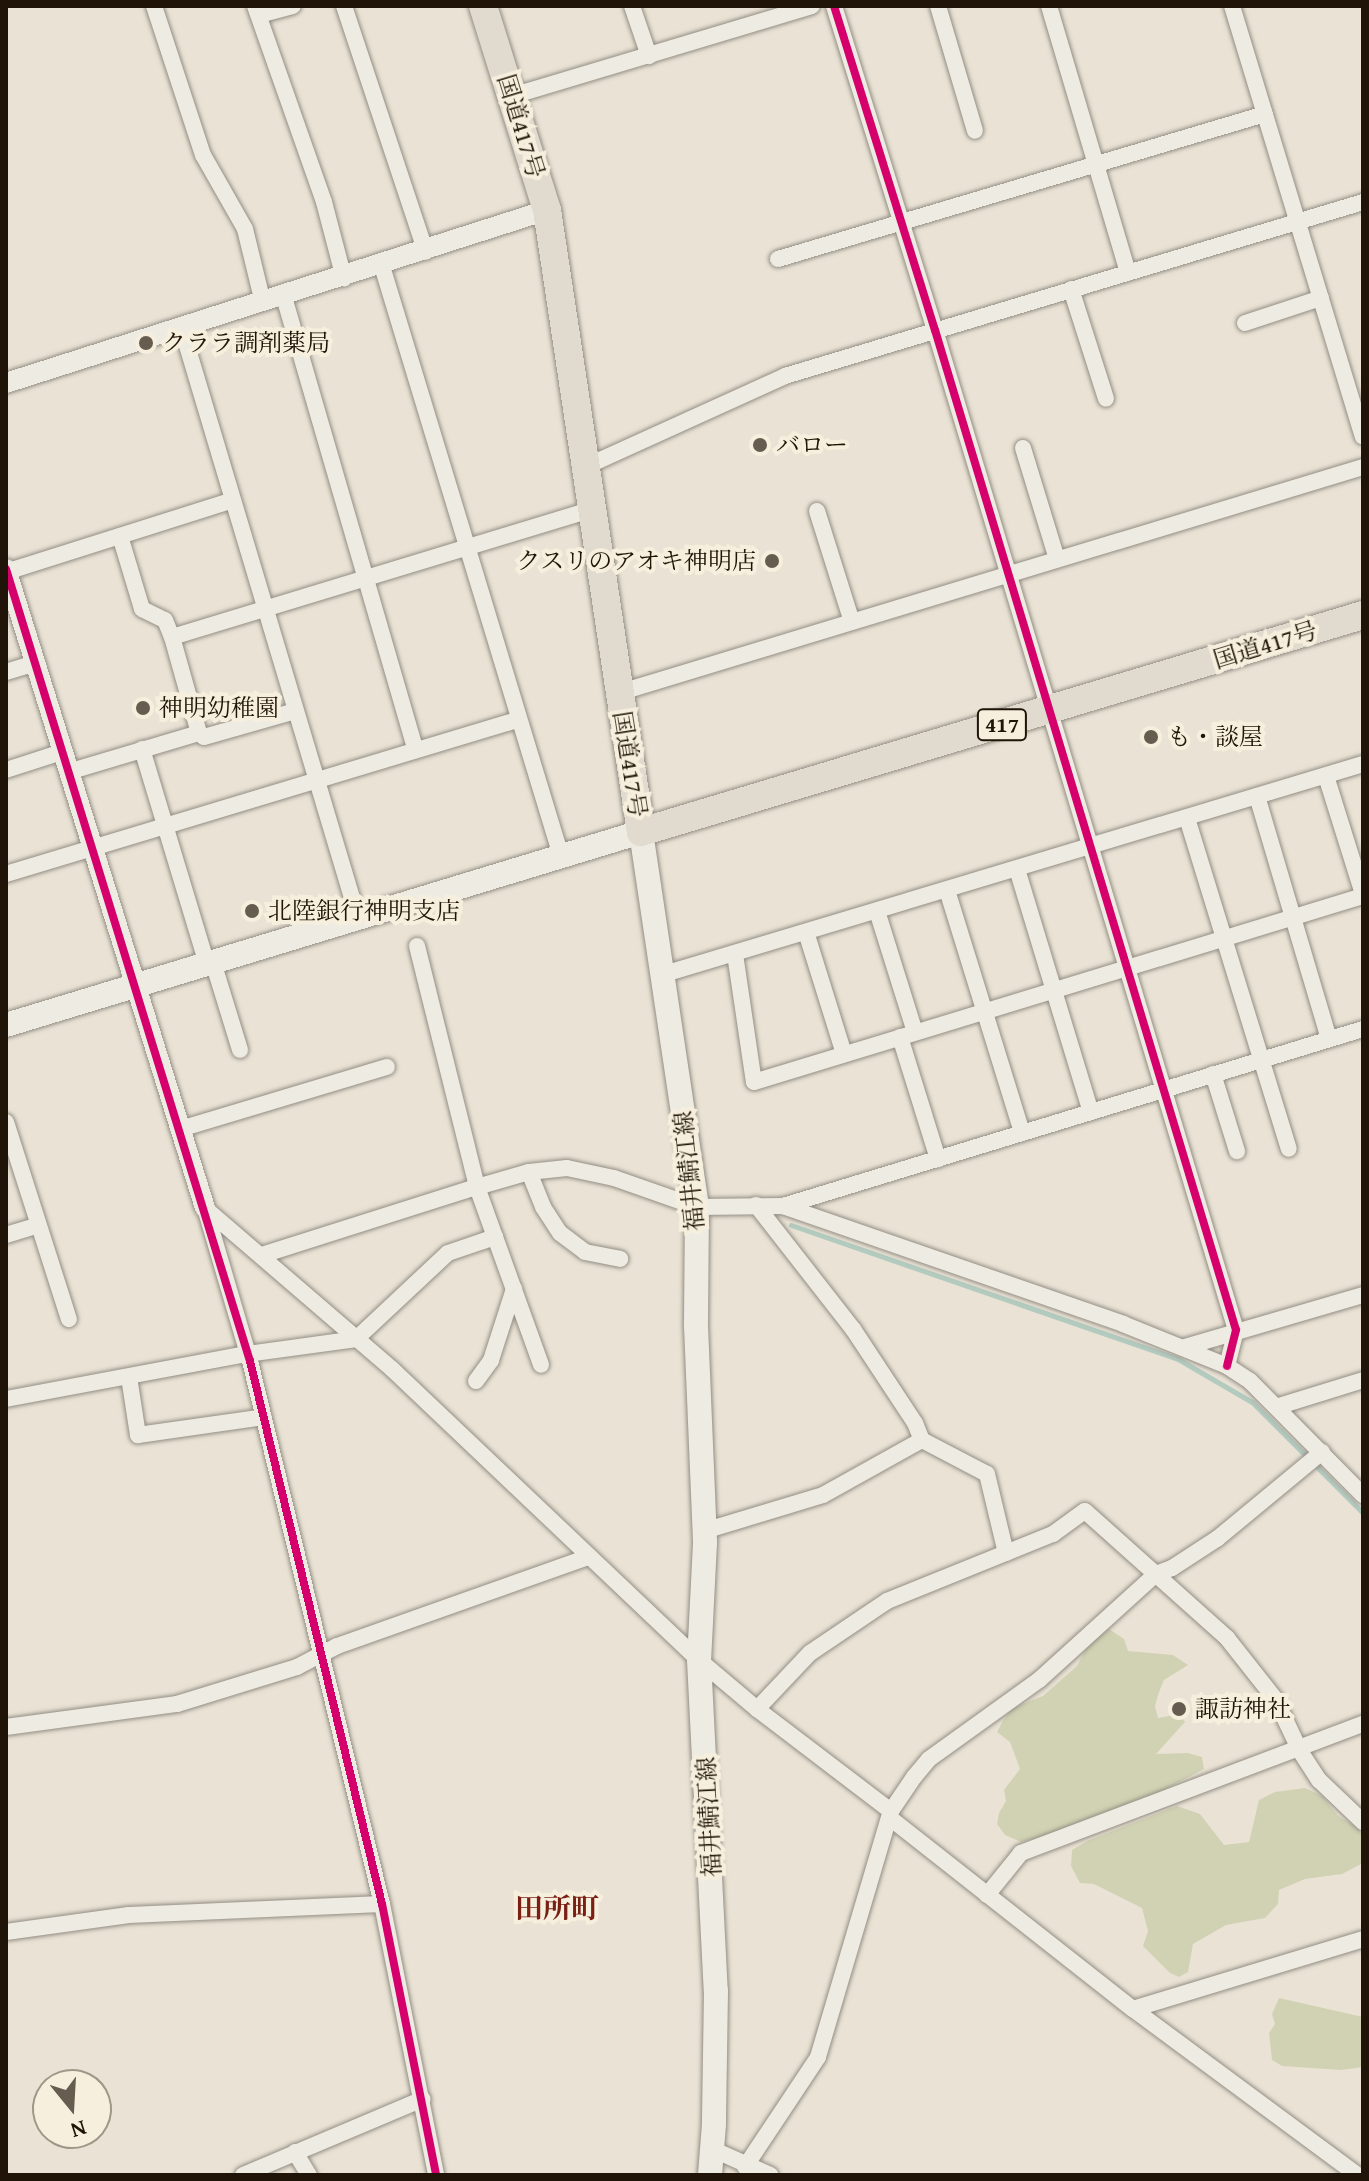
<!DOCTYPE html>
<meta charset="utf-8">
<style>
body{margin:0}
#map{position:relative;width:1369px;height:2181px;overflow:hidden;background:#eae3d5;font-family:"Gentium Book Plus","Noto Serif JP",serif}
div>[style]{position:absolute}
.green>*{inset:0;background:#d1d2b3}
.stream>*{height:5px;margin:-2.5px;padding:0 2.5px;transform-origin:2.5px;border-radius:2.5px;background:#b3cabf}
.roads{filter:drop-shadow(0 0 2px #938d84) drop-shadow(0 0 2px #938d84)}
.minor>*{height:16px;margin:-8px;padding:0 8px;transform-origin:8px;border-radius:8px;background:#eeebe3}
.tertiary>*{height:20px;margin:-10px;padding:0 10px;transform-origin:10px;border-radius:10px;background:#eeebe3}
.secondary>*{height:24px;margin:-12px;padding:0 12px;transform-origin:12px;border-radius:12px;background:#eeebe3}
.trunk>*{height:28px;margin:-14px;padding:0 14px;transform-origin:14px;border-radius:14px;background:#e1dace}
.cycleway>*{height:8px;margin:-4px;padding:0 4px;transform-origin:4px;border-radius:4px;background:#d6006c}
.dots>*{width:22px;height:22px;translate:-50% -50%;box-sizing:border-box;border:4px solid #f7efde;border-radius:50%}
span{translate:-50% -50%;white-space:nowrap;text-align:center;line-height:1.15;-webkit-text-stroke:8px #f7efde;paint-order:stroke}
.shield-label span{padding:2px 6px;background:#f7efde;border:2px solid;border-radius:6px;-webkit-text-stroke-width:0}
.shield-label{font-size:22px;color:#1f1407;font-weight:700}
.street-label{font-size:24px;color:#1f1407}
.poi-label{font-size:24px;color:#1f1407}
.left{translate:0 -50%;text-align:left}
.right{translate:-100% -50%;text-align:right}
.quarter-label{font-size:28px;color:#7a1f14;font-weight:700}
.frame{position:absolute;inset:0;border:8px solid #1f1407;pointer-events:none}
.north{position:absolute;left:32px;top:2069px;width:80px;height:80px;box-sizing:border-box;background:#f7efde;border:2px solid #a19788;border-radius:50%;rotate:162deg;font-size:22px;font-weight:700;line-height:32px;text-align:center;color:#1f1407}
.north::after{content:'';display:block;margin:auto;width:28px;height:36px;background:#665c4f;clip-path:polygon(50% 0,100% 100%,50% 72%,0 100%)}
</style>
<div id="map">
<div class="green">
<i style="clip-path:polygon(1109px 1629px,1124px 1639px,1128px 1651px,1173px 1655px,1188px 1665px,1164px 1680px,1159px 1692px,1155px 1706px,1158px 1718px,1180px 1714px,1185px 1722px,1156px 1754px,1188px 1753px,1202px 1757px,1204px 1769px,1149px 1798px,1055px 1833px,1021px 1842px,1005px 1835px,997px 1824px,999px 1813px,1006px 1801px,1004px 1790px,1020px 1769px,1010px 1742px,997px 1732px,1004px 1719px,1013px 1708px,1043px 1696px,1077px 1666px,1088px 1645px)"></i>
<i style="clip-path:polygon(1305px 1788px,1322px 1796px,1338px 1816px,1358px 1828px,1363px 1836px,1363px 1863px,1342px 1874px,1305px 1879px,1279px 1890px,1278px 1904px,1265px 1918px,1226px 1925px,1193px 1944px,1188px 1972px,1179px 1977px,1170px 1973px,1143px 1946px,1148px 1931px,1142px 1908px,1094px 1884px,1080px 1883px,1071px 1866px,1072px 1850px,1087px 1841px,1177px 1806px,1200px 1814px,1224px 1845px,1249px 1842px,1259px 1800px,1275px 1792px)"></i>
<i style="clip-path:polygon(1279px 1998px,1363px 2017px,1363px 2067px,1341px 2070px,1282px 2066px,1272px 2060px,1269px 2033px,1275px 2024px,1272px 2014px)"></i>
</div>
<div class="stream">
<i style="left:791px;top:1225px;width:410px;rotate:19.1deg"></i>
<i style="left:1178px;top:1359px;width:86px;rotate:30.2deg"></i>
<i style="left:1252px;top:1402px;width:157px;rotate:45deg"></i>
</div>
<div class="roads">
<div class="minor">
<i style="left:154px;top:6px;width:157px;rotate:71.8deg"></i>
<i style="left:203px;top:155px;width:85px;rotate:60.4deg"></i>
<i style="left:245px;top:229px;width:76px;rotate:76.3deg"></i>
<i style="left:255px;top:6px;width:208px;rotate:70.6deg"></i>
<i style="left:324px;top:202px;width:79px;rotate:75.3deg"></i>
<i style="left:344px;top:6px;width:259px;rotate:71.6deg"></i>
<i style="left:632px;top:6px;width:53px;rotate:71.2deg"></i>
<i style="left:834px;top:6px;width:339px;rotate:72.7deg"></i>
<i style="left:935px;top:330px;width:1044px;rotate:73.25deg"></i>
<i style="left:1236px;top:1330px;width:37px;rotate:104deg"></i>
<i style="left:938px;top:6px;width:130px;rotate:73.5deg"></i>
<i style="left:1049px;top:6px;width:277px;rotate:73.5deg"></i>
<i style="left:1232px;top:6px;width:450px;rotate:73.1deg"></i>
<i style="left:259px;top:15px;width:35px;rotate:-15deg"></i>
<i style="left:512px;top:96px;width:313px;rotate:-16.7deg"></i>
<i style="left:778px;top:259px;width:508px;rotate:-16.58deg"></i>
<i style="left:382px;top:266px;width:617px;rotate:73.12deg"></i>
<i style="left:1071px;top:289px;width:115px;rotate:72.3deg"></i>
<i style="left:284px;top:297px;width:472px;rotate:73.8deg"></i>
<i style="left:1245px;top:323px;width:80px;rotate:-18.2deg"></i>
<i style="left:182px;top:329px;width:615px;rotate:73.36deg"></i>
<i style="left:1023px;top:448px;width:116px;rotate:73deg"></i>
<i style="left:587px;top:466px;width:217px;rotate:-24.4deg"></i>
<i style="left:785px;top:376px;width:604px;rotate:-16.75deg"></i>
<i style="left:817px;top:511px;width:116px;rotate:72.5deg"></i>
<i style="left:120px;top:536px;width:76px;rotate:73.2deg"></i>
<i style="left:142px;top:609px;width:25px;rotate:26deg"></i>
<i style="left:165px;top:620px;width:18px;rotate:68deg"></i>
<i style="left:6px;top:572px;width:238px;rotate:-17.6deg"></i>
<i style="left:6px;top:672px;width:30px;rotate:-17deg"></i>
<i style="left:618px;top:693px;width:779px;rotate:-16.88deg"></i>
<i style="left:199px;top:733px;width:100px;rotate:-105.7deg"></i>
<i style="left:172px;top:637px;width:440px;rotate:-16.9deg"></i>
<i style="left:142px;top:749px;width:225px;rotate:73.2deg"></i>
<i style="left:6px;top:770px;width:59px;rotate:-17.8deg"></i>
<i style="left:68px;top:772px;width:137px;rotate:-16.6deg"></i>
<i style="left:199px;top:733px;width:6px;rotate:39deg"></i>
<i style="left:204px;top:737px;width:95px;rotate:-15.9deg"></i>
<i style="left:1326px;top:776px;width:124px;rotate:72.6deg"></i>
<i style="left:1257px;top:796px;width:253px;rotate:73.5deg"></i>
<i style="left:1187px;top:818px;width:346px;rotate:72.9deg"></i>
<i style="left:1017px;top:869px;width:254px;rotate:73.1deg"></i>
<i style="left:6px;top:874px;width:534px;rotate:-16.77deg"></i>
<i style="left:947px;top:890px;width:254px;rotate:72.8deg"></i>
<i style="left:877px;top:911px;width:127px;rotate:72.6deg"></i>
<i style="left:806px;top:932px;width:128px;rotate:72.7deg"></i>
<i style="left:417px;top:946px;width:248px;rotate:76deg"></i>
<i style="left:477px;top:1187px;width:189px;rotate:70.2deg"></i>
<i style="left:735px;top:954px;width:129px;rotate:81.6deg"></i>
<i style="left:754px;top:1082px;width:637px;rotate:-16.98deg"></i>
<i style="left:213px;top:962px;width:92px;rotate:72.9deg"></i>
<i style="left:661px;top:975px;width:733px;rotate:-16.73deg"></i>
<i style="left:900px;top:1037px;width:128px;rotate:72.7deg"></i>
<i style="left:1213px;top:1074px;width:81px;rotate:72.7deg"></i>
<i style="left:6px;top:1122px;width:207px;rotate:72.3deg"></i>
<i style="left:180px;top:1129px;width:216px;rotate:-16.7deg"></i>
<i style="left:529px;top:1172px;width:38px;rotate:68deg"></i>
<i style="left:543px;top:1207px;width:31px;rotate:57deg"></i>
<i style="left:560px;top:1233px;width:31px;rotate:37deg"></i>
<i style="left:585px;top:1252px;width:36px;rotate:11deg"></i>
<i style="left:756px;top:1205px;width:157px;rotate:52deg"></i>
<i style="left:853px;top:1329px;width:113px;rotate:56.6deg"></i>
<i style="left:915px;top:1423px;width:18px;rotate:68deg"></i>
<i style="left:922px;top:1440px;width:73px;rotate:27.6deg"></i>
<i style="left:987px;top:1474px;width:81px;rotate:76.5deg"></i>
<i style="left:783px;top:1206px;width:606px;rotate:-16.97deg"></i>
<i style="left:205px;top:1208px;width:159px;rotate:73.6deg"></i>
<i style="left:250px;top:1361px;width:559px;rotate:76.34deg"></i>
<i style="left:382px;top:1904px;width:276px;rotate:78.7deg"></i>
<i style="left:206px;top:1209px;width:245px;rotate:40.7deg"></i>
<i style="left:392px;top:1369px;width:423px;rotate:43.5deg"></i>
<i style="left:699px;top:1660px;width:76px;rotate:40.2deg"></i>
<i style="left:757px;top:1709px;width:168px;rotate:37.3deg"></i>
<i style="left:6px;top:1235px;width:34px;rotate:-17deg"></i>
<i style="left:262px;top:1255px;width:225px;rotate:-17.6deg"></i>
<i style="left:477px;top:1187px;width:54px;rotate:-16.1deg"></i>
<i style="left:529px;top:1172px;width:38px;rotate:-6deg"></i>
<i style="left:567px;top:1168px;width:48px;rotate:12deg"></i>
<i style="left:614px;top:1178px;width:88px;rotate:19.3deg"></i>
<i style="left:697px;top:1207px;width:86px;rotate:-0.7deg"></i>
<i style="left:783px;top:1206px;width:360px;rotate:19.1deg"></i>
<i style="left:1123px;top:1324px;width:112px;rotate:22deg"></i>
<i style="left:1227px;top:1366px;width:27px;rotate:33deg"></i>
<i style="left:1250px;top:1381px;width:161px;rotate:45.3deg"></i>
<i style="left:1185px;top:1347px;width:185px;rotate:-16.3deg"></i>
<i style="left:129px;top:1377px;width:59px;rotate:81.2deg"></i>
<i style="left:138px;top:1435px;width:127px;rotate:-8.1deg"></i>
<i style="left:476px;top:1381px;width:26px;rotate:-54deg"></i>
<i style="left:491px;top:1360px;width:75px;rotate:-72.1deg"></i>
<i style="left:6px;top:1399px;width:245px;rotate:-10.6deg"></i>
<i style="left:247px;top:1354px;width:110px;rotate:-7.8deg"></i>
<i style="left:356px;top:1339px;width:126px;rotate:-43.1deg"></i>
<i style="left:448px;top:1253px;width:50px;rotate:-18.8deg"></i>
<i style="left:1276px;top:1407px;width:91px;rotate:-17.2deg"></i>
<i style="left:704px;top:1531px;width:124px;rotate:-16.8deg"></i>
<i style="left:823px;top:1495px;width:113px;rotate:-29.1deg"></i>
<i style="left:757px;top:1709px;width:77px;rotate:-46.6deg"></i>
<i style="left:810px;top:1653px;width:93px;rotate:-34deg"></i>
<i style="left:887px;top:1601px;width:179px;rotate:-22deg"></i>
<i style="left:1053px;top:1534px;width:39px;rotate:-36deg"></i>
<i style="left:1085px;top:1511px;width:191px;rotate:41.8deg"></i>
<i style="left:1227px;top:1638px;width:79px;rotate:51.7deg"></i>
<i style="left:1276px;top:1700px;width:56px;rotate:64.8deg"></i>
<i style="left:1300px;top:1751px;width:35px;rotate:57deg"></i>
<i style="left:1319px;top:1780px;width:61px;rotate:43.7deg"></i>
<i style="left:6px;top:1727px;width:173px;rotate:-7.7deg"></i>
<i style="left:177px;top:1704px;width:126px;rotate:-17.1deg"></i>
<i style="left:297px;top:1667px;width:45px;rotate:-27.7deg"></i>
<i style="left:337px;top:1646px;width:266px;rotate:-19.5deg"></i>
<i style="left:890px;top:1818px;width:309px;rotate:38.2deg"></i>
<i style="left:1133px;top:2009px;width:279px;rotate:36.5deg"></i>
<i style="left:987px;top:1895px;width:54px;rotate:-51deg"></i>
<i style="left:1021px;top:1853px;width:366px;rotate:-20.7deg"></i>
<i style="left:6px;top:1932px;width:124px;rotate:-7.9deg"></i>
<i style="left:129px;top:1915px;width:253px;rotate:-2.5deg"></i>
<i style="left:1133px;top:2009px;width:240px;rotate:-16.9deg"></i>
<i style="left:712px;top:2149px;width:64px;rotate:24.1deg"></i>
<i style="left:295px;top:2152px;width:27px;rotate:59deg"></i>
<i style="left:745px;top:2167px;width:132px;rotate:-56.4deg"></i>
<i style="left:818px;top:2057px;width:257px;rotate:-73.5deg"></i>
<i style="left:891px;top:1811px;width:41px;rotate:-55.9deg"></i>
<i style="left:914px;top:1777px;width:23px;rotate:-50deg"></i>
<i style="left:929px;top:1759px;width:135px;rotate:-35.7deg"></i>
<i style="left:1039px;top:1680px;width:158px;rotate:-42.2deg"></i>
<i style="left:1156px;top:1574px;width:17px;rotate:-21deg"></i>
<i style="left:1172px;top:1568px;width:55px;rotate:-33.1deg"></i>
<i style="left:1218px;top:1538px;width:135px;rotate:-39.6deg"></i>
<i style="left:243px;top:2175px;width:195px;rotate:-22.9deg"></i>
</div>
<div class="tertiary">
<i style="left:6px;top:383px;width:568px;rotate:-17.73deg"></i>
<i style="left:6px;top:569px;width:669px;rotate:72.7deg"></i>
</div>
<div class="secondary">
<i style="left:6px;top:1025px;width:664px;rotate:-16.91deg"></i>
<i style="left:641px;top:832px;width:379px;rotate:81.5deg"></i>
<i style="left:697px;top:1207px;width:119px;rotate:90.5deg"></i>
<i style="left:696px;top:1326px;width:217px;rotate:87.6deg"></i>
<i style="left:705px;top:1543px;width:117px;rotate:92.9deg"></i>
<i style="left:699px;top:1660px;width:331px;rotate:87.1deg"></i>
<i style="left:716px;top:1991px;width:133px;rotate:90.9deg"></i>
<i style="left:714px;top:2124px;width:51px;rotate:94.5deg"></i>
</div>
<div class="trunk">
<i style="left:483px;top:6px;width:214px;rotate:72.6deg"></i>
<i style="left:547px;top:210px;width:629px;rotate:81.41deg"></i>
<i style="left:641px;top:832px;width:754px;rotate:-16.73deg"></i>
</div>
</div>
<div class="cycleway">
<i style="left:834px;top:6px;width:339px;rotate:72.7deg"></i>
<i style="left:935px;top:330px;width:1044px;rotate:73.25deg"></i>
<i style="left:1236px;top:1330px;width:37px;rotate:104deg"></i>
<i style="left:6px;top:569px;width:829px;rotate:72.88deg"></i>
<i style="left:250px;top:1361px;width:559px;rotate:76.34deg"></i>
<i style="left:382px;top:1904px;width:276px;rotate:78.7deg"></i>
</div>
<div class="dots">
<i style="left:146px;top:343px;background:#665c4f"></i>
<i style="left:760px;top:445px;background:#665c4f"></i>
<i style="left:772px;top:561px;background:#665c4f"></i>
<i style="left:143px;top:708px;background:#665c4f"></i>
<i style="left:1151px;top:737px;background:#665c4f"></i>
<i style="left:252px;top:911px;background:#665c4f"></i>
<i style="left:1179px;top:1709px;background:#665c4f"></i>
</div>
<div class="shield-label">
<span style="left:1002px;top:725px">417</span>
</div>
<div class="street-label">
<span style="left:521px;top:126px;rotate:73deg">国道417号</span>
<span style="left:1265px;top:645px;rotate:-17deg">国道417号</span>
<span style="left:630px;top:764px;rotate:81deg">国道417号</span>
<span style="left:689px;top:1171px;rotate:-96deg">福井鯖江線</span>
<span style="left:709px;top:1817px;rotate:-93deg">福井鯖江線</span>
</div>
<div class="poi-label">
<span class="left" style="left:162px;top:343px">クララ調剤薬局</span>
<span class="left" style="left:776px;top:445px">バロー</span>
<span class="right" style="left:756px;top:561px">クスリのアオキ神明店</span>
<span class="left" style="left:159px;top:708px">神明幼稚園</span>
<span class="left" style="left:1167px;top:737px">も・談屋</span>
<span class="left" style="left:268px;top:911px">北陸銀行神明支店</span>
<span class="left" style="left:1195px;top:1709px">諏訪神社</span>
</div>
<div class="quarter-label">
<span style="left:557px;top:1908px">田所町</span>
</div>
<div class="frame"></div>
<div class="north">N</div>
</div>
